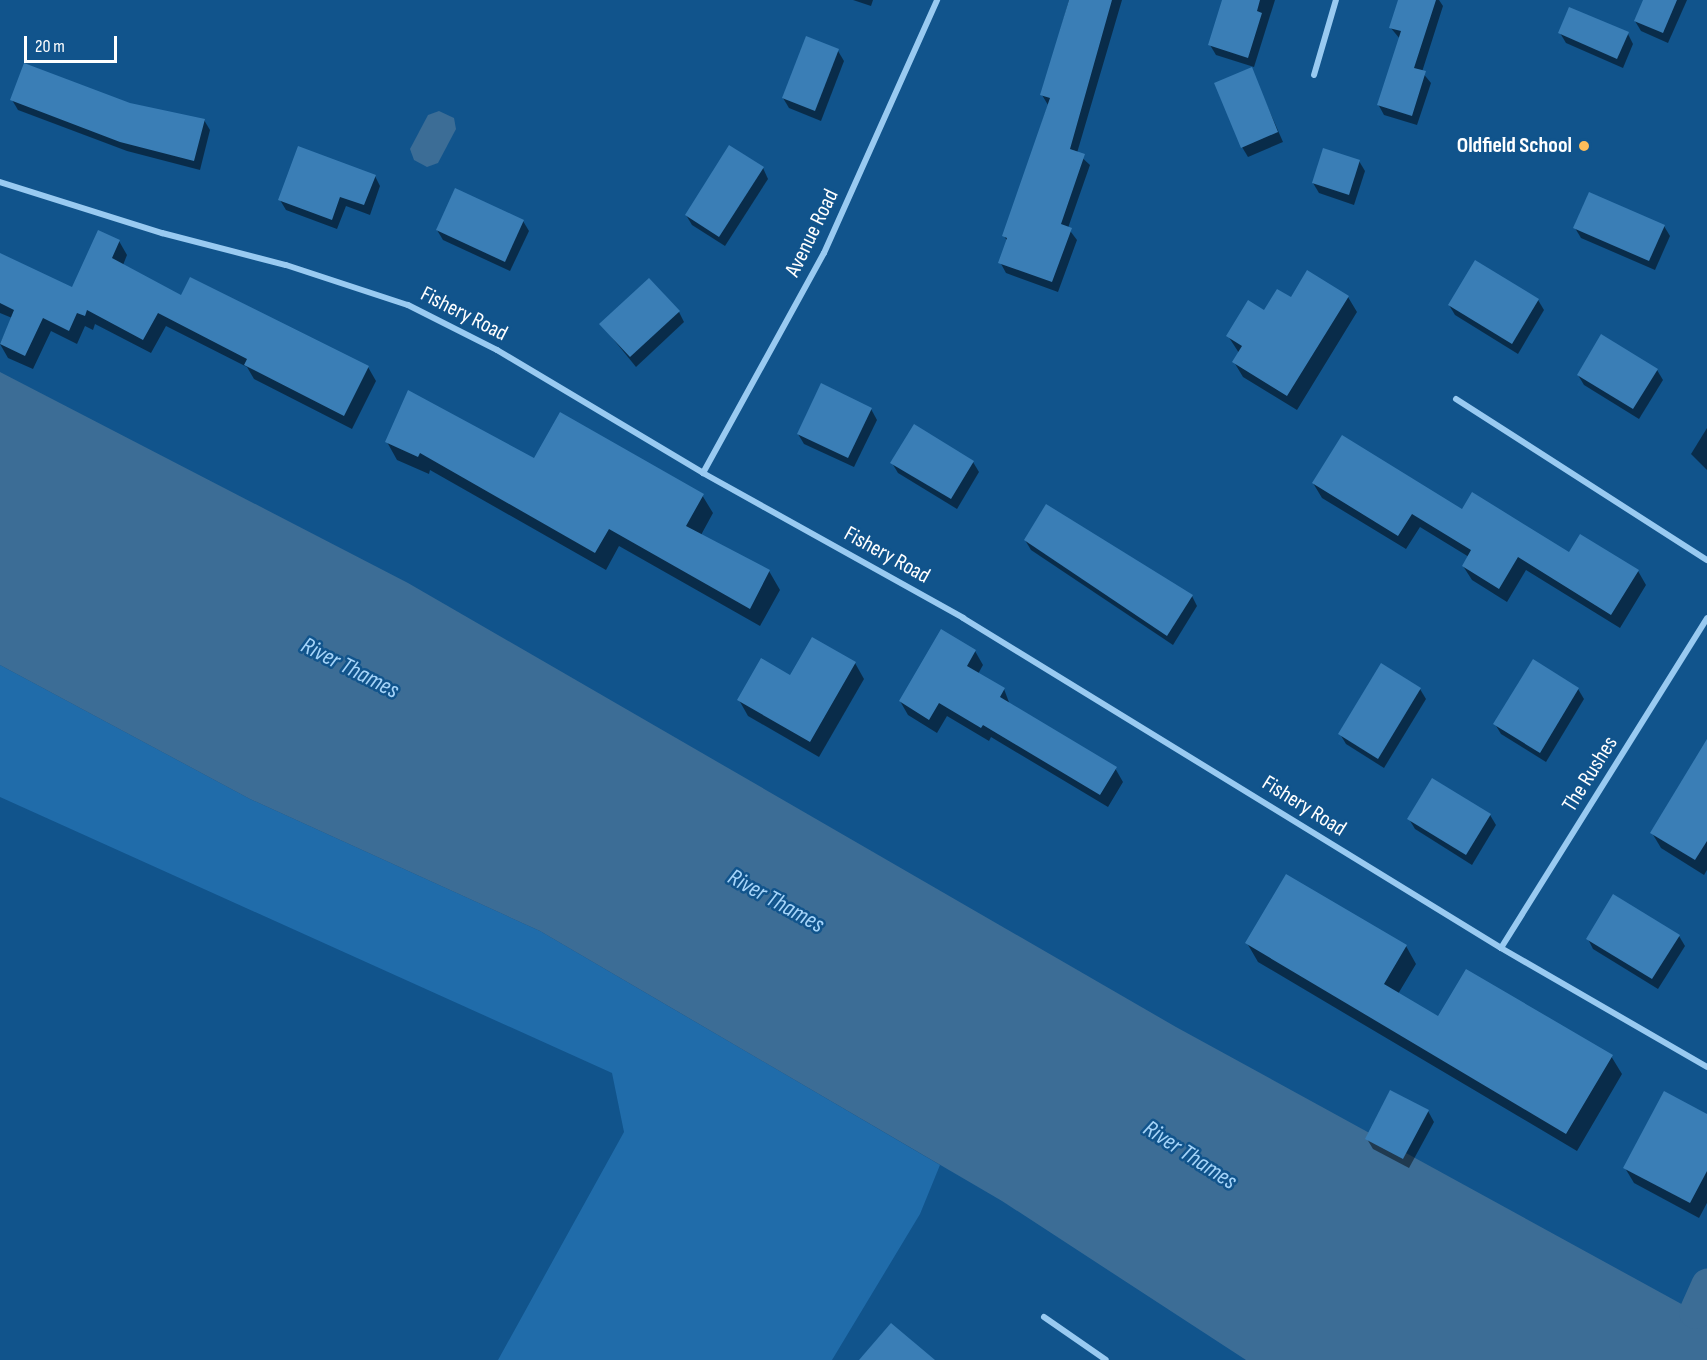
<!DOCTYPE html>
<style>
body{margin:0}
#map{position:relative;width:1707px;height:1360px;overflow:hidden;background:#11548c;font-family:"Sofia Sans Condensed",sans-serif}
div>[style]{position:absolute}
.green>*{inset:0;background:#206caa}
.water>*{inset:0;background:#3c6d96}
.shadow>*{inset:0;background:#0007}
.canal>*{height:33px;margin:-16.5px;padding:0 16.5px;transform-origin:16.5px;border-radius:16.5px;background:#3c6d96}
.building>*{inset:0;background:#3a7eb6}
.minor>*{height:6px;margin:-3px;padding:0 3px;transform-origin:3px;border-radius:3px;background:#99caf1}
.dots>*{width:16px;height:16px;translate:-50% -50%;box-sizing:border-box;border:3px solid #11548c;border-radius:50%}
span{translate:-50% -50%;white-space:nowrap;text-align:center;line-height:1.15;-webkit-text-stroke:5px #11548c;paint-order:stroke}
.poi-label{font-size:22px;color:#fff;font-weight:700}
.right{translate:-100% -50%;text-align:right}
.street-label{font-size:22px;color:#fff}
.water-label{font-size:24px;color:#a5d4f9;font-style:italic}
.scale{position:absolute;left:24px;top:36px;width:93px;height:27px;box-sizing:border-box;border:3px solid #fff;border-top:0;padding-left:8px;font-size:18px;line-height:21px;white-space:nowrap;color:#fff;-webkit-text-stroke:4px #11548c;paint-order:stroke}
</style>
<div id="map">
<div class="green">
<i style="clip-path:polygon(0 665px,250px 799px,540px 931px,940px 1165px,920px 1214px,832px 1360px,498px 1360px,624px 1132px,612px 1073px,0 797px)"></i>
</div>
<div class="water">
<i style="clip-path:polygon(439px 111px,454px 118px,456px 129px,438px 163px,427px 167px,414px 160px,410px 149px,428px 115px)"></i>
<i style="clip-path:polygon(0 372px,408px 583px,1176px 1027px,1707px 1318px,1707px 1360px,1246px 1360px,1002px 1201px,540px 931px,250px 799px,0 665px)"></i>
</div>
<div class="shadow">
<i style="clip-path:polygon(853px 0,873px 0,871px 6px)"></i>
<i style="clip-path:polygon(1069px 0,1122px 0,1077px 153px,1090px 165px,1068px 228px,1077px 240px,1058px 292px,1006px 273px,1000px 262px,1008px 242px,1004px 236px,1048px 105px,1042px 95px)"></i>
<i style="clip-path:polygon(1223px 0,1275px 0,1254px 67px,1216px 55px,1210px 45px)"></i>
<i style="clip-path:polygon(1399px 0,1439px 0,1443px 6px,1422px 72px,1431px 83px,1417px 125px,1384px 115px,1378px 104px,1400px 39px,1390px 27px)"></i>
<i style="clip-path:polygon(1644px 0,1687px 0,1668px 43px,1641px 31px,1635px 21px)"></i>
<i style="clip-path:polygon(1560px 33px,1628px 34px,1633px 44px,1623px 68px,1566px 43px)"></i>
<i style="clip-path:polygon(807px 38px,838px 51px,844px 61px,821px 121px,789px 108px,783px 98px)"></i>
<i style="clip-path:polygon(1251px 69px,1283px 142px,1248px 157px,1242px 147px)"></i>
<i style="clip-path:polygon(12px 100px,130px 104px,204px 120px,210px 130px,200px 170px,127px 151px,18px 110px)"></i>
<i style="clip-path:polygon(1359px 161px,1365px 171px,1354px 205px,1319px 193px,1313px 183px)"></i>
<i style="clip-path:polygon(763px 168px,768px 179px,725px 246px,692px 225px,686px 215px)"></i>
<i style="clip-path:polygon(375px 176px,380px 186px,370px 215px,346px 206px,337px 229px,286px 210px,280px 200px)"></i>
<i style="clip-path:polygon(523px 221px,529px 231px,510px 271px,443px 240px,437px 230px)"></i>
<i style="clip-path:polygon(1664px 226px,1670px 236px,1655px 270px,1581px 238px,1575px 228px)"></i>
<i style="clip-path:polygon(119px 241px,127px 255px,123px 265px,181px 297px,368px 367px,376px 381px,352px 429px,254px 379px,247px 367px,166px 326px,151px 353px,95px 324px,93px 330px,85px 326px,77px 344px,51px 331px,33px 369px,8px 358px,0 344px,12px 318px,0 313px,0 255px,72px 289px)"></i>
<i style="clip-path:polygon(1476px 262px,1538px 300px,1544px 310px,1518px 354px,1455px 315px,1449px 305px)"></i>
<i style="clip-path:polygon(1348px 297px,1357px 312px,1297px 410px,1243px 377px,1234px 362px,1239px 353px,1228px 336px,1291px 299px)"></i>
<i style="clip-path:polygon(679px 312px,684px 322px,636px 367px,601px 324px)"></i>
<i style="clip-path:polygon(1657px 370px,1663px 380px,1639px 419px,1584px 385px,1578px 375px)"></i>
<i style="clip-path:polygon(871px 409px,877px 420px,854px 467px,804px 444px,798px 434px)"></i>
<i style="clip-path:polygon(1707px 428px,1707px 470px,1691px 454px)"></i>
<i style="clip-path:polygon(387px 442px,535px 460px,702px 495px,713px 513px,701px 535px,769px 571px,780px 590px,760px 626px,619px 546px,606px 570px,430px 470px,429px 474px,397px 460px)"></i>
<i style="clip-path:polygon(973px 462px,979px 472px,957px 509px,898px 473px,892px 463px)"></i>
<i style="clip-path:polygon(1313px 483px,1462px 511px,1569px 554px,1638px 571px,1646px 585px,1620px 628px,1526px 570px,1507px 602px,1472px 580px,1463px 566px,1469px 557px,1420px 527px,1406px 549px,1322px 498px)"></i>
<i style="clip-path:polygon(1025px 540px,1192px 596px,1197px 606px,1173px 645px,1031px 550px)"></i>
<i style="clip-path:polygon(975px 651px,983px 665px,978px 674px,1004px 689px,1010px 705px,1115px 768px,1123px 782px,1108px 807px,991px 737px,989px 741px,947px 716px,937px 733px,908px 715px,900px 701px)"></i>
<i style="clip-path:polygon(855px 663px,864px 679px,819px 757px,748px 716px,739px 700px,791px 677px)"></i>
<i style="clip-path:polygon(1420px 689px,1426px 699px,1384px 768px,1346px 744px,1340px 734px)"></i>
<i style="clip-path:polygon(1578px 689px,1584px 699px,1546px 762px,1501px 734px,1495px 724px)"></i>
<i style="clip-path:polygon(1707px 766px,1707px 870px,1704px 875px,1661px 848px,1652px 833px)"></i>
<i style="clip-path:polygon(1490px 815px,1496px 825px,1472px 865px,1415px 829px,1409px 819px)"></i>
<i style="clip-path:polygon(1679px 936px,1685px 946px,1658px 989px,1593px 949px,1588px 939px)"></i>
<i style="clip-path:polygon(1247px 943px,1406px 946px,1416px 964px,1398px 994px,1439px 1018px,1611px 1056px,1622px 1074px,1577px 1151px,1258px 962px)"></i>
<i style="clip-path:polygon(1428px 1111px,1434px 1122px,1409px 1168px,1373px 1149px,1367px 1139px)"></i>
<i style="clip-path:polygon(1707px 1116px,1707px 1203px,1699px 1218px,1634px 1183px,1625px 1168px)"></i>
</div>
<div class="canal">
<i style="left:1695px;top:1312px;width:30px;rotate:-66deg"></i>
</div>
<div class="building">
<i style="clip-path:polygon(1069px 0,1112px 0,1070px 149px,1085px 154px,1061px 224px,1072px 228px,1052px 282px,998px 263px,1007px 238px,1002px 236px,1050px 98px,1040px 95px)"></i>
<i style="clip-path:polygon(1222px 0,1260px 0,1257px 11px,1262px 13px,1248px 58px,1208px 45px)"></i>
<i style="clip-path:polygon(1398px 0,1436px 0,1414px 68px,1426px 71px,1412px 116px,1377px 105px,1401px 31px,1389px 28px)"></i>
<i style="clip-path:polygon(1643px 0,1677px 0,1663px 33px,1634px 21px)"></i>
<i style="clip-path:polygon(1569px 7px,1629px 32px,1617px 59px,1558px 33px)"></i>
<i style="clip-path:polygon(806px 36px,839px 49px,815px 111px,782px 98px)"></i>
<i style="clip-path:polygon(24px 63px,130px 103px,205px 119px,194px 161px,120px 142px,10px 100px)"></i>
<i style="clip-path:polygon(1252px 67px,1278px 132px,1241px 148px,1214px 83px)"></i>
<i style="clip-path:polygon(729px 145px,764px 167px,719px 237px,685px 215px)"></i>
<i style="clip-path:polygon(298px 146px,376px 175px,364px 205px,340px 197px,332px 220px,278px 200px)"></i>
<i style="clip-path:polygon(1323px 148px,1360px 160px,1349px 195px,1312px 183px)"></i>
<i style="clip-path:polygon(455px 188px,524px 220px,505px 262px,436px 230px)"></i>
<i style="clip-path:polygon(1589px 192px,1665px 225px,1649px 261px,1573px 228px)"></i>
<i style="clip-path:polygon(98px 230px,120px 240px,112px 258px,181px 295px,190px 277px,369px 366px,344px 416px,244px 365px,247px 359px,158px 313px,143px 340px,87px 310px,85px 316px,77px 313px,69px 331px,43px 318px,25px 356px,0 344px,14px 310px,0 303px,0 253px,72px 287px)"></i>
<i style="clip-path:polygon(1475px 260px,1539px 299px,1512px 344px,1448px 305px)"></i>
<i style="clip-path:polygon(1307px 270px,1349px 296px,1287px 396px,1232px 362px,1242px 346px,1226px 336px,1248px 300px,1264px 310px,1277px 289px,1291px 297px)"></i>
<i style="clip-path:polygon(649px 278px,680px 311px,630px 357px,599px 324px)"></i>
<i style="clip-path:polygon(1601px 334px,1658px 369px,1633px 409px,1577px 375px)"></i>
<i style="clip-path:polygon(821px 383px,872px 408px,848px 458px,797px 434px)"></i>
<i style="clip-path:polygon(408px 390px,534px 458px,560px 412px,704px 494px,686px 526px,770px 570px,750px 609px,609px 529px,595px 553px,420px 453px,418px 457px,385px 442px)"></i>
<i style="clip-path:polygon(914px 424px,974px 461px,951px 499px,890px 463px)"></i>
<i style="clip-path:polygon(1342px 435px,1462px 509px,1472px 492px,1569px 552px,1580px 534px,1639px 570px,1611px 615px,1518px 557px,1499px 589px,1462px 566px,1471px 550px,1412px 514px,1398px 536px,1312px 483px)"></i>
<i style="clip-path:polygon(1046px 504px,1193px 595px,1167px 636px,1024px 540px)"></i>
<i style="clip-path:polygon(941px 629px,976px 650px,967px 666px,1005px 688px,1000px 697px,1117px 767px,1100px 795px,983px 725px,981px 728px,939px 703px,929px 720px,899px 701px)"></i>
<i style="clip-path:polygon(812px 637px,856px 662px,810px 742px,737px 700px,761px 658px,790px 675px)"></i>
<i style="clip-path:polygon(1533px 659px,1579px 688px,1540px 753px,1493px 724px)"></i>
<i style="clip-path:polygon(1381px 663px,1421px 688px,1378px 759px,1338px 734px)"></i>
<i style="clip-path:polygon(1707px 739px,1707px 841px,1695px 860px,1650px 833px)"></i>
<i style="clip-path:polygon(1432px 778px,1491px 814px,1466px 855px,1407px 819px)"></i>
<i style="clip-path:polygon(1286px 874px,1407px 945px,1384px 984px,1438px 1016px,1466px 969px,1613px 1055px,1566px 1134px,1245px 943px)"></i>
<i style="clip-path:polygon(1613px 894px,1680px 935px,1652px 979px,1586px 939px)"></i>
<i style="clip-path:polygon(1390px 1090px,1429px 1110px,1403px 1159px,1365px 1139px)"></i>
<i style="clip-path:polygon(1664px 1091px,1707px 1114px,1707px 1171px,1690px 1203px,1623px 1168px)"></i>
<i style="clip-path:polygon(891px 1323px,935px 1360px,859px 1360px)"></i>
</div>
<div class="minor">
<i style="left:1314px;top:75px;width:78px;rotate:-73.7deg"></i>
<i style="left:0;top:182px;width:170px;rotate:17.5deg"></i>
<i style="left:162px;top:233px;width:128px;rotate:14.5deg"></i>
<i style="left:286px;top:265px;width:128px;rotate:18.2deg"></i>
<i style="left:408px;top:305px;width:100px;rotate:26.8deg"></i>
<i style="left:497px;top:350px;width:240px;rotate:30.8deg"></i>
<i style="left:703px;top:473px;width:298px;rotate:29.1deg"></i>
<i style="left:963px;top:618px;width:631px;rotate:31.52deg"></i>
<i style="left:1501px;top:948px;width:238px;rotate:30deg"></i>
<i style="left:1456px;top:399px;width:298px;rotate:32.7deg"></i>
<i style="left:703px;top:473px;width:251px;rotate:-61.2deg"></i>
<i style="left:824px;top:253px;width:277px;rotate:-65.9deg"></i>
<i style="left:1501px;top:948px;width:389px;rotate:-58deg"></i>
<i style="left:1044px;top:1317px;width:75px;rotate:34.7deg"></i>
</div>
<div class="dots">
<i style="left:1584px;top:146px;background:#ffbe5a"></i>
</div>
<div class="poi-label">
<span class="right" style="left:1572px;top:146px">Oldfield School</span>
</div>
<div class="street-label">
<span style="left:812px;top:233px;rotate:-64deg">Avenue Road</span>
<span style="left:464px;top:314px;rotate:27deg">Fishery Road</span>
<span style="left:887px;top:555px;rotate:29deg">Fishery Road</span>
<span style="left:1590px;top:774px;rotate:-58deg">The Rushes</span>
<span style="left:1304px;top:806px;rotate:32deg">Fishery Road</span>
</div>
<div class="water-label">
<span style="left:350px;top:668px;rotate:27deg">River Thames</span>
<span style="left:776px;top:901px;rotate:29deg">River Thames</span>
<span style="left:1190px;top:1155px;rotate:33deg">River Thames</span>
</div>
<div class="scale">20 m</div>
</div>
